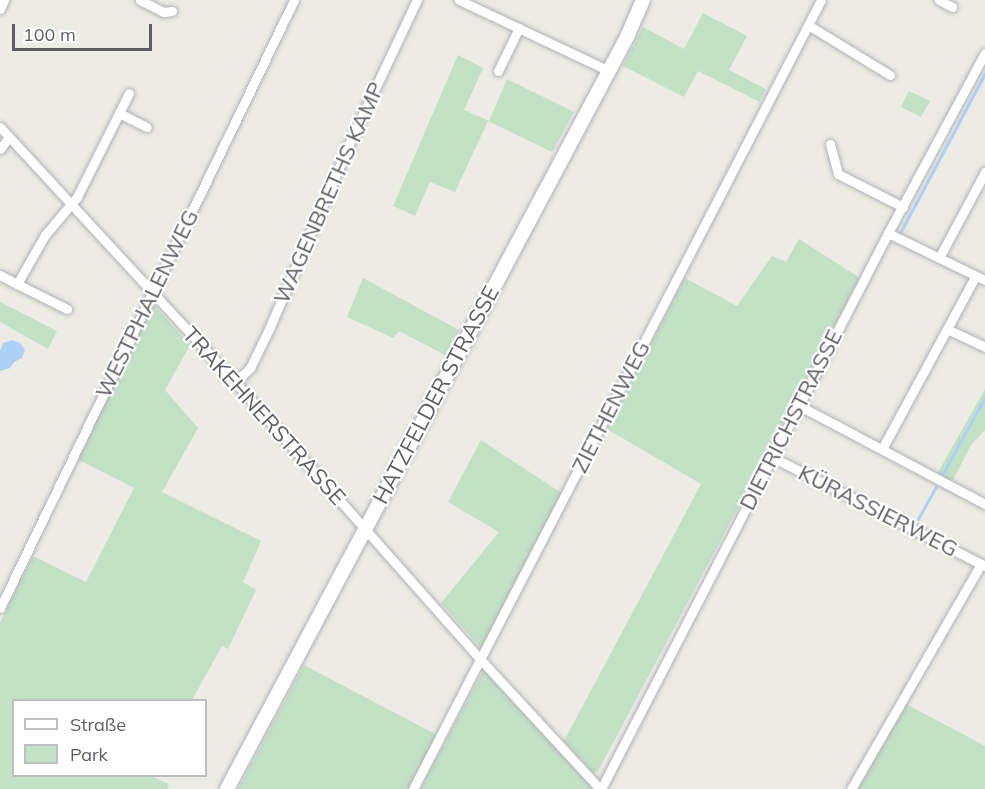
<!DOCTYPE html>
<meta charset="utf-8">
<style>
body{margin:0}
#map{position:relative;width:985px;height:789px;overflow:hidden;background:#ecebe4;font-family:Mulish,sans-serif}
div>[style]{position:absolute}
.green>*{inset:0;background:#c3e1c5}
.water>*{inset:0;background:#add1f4}
.stream>*{height:3px;margin:-1.5px;padding:0 1.5px;transform-origin:1.5px;border-radius:1.5px;background:#add1f4}
.roads{filter:drop-shadow(0 0 2px #b1b3b7) drop-shadow(0 0 2px #b1b3b7)}
.street>*{height:9px;margin:-4.5px;padding:0 4.5px;transform-origin:4.5px;border-radius:4.5px;background:#fff}
.secondary>*{height:14px;margin:-7px;padding:0 7px;transform-origin:7px;border-radius:7px;background:#fff}
span{translate:-50% -50%;white-space:nowrap;text-align:center;line-height:1.15;-webkit-text-stroke:4.5px #fff;paint-order:stroke}
.street-label{font-size:22px;color:#5c5e62}
.legend{position:absolute;left:12px;top:699px;width:195px;height:78px;box-sizing:border-box;background:#fff;border:2px solid #bebfc0;margin:0;padding:8px 10px;list-style:none;font-size:18px;color:#5c5e62}
.legend li{display:flex;align-items:center;gap:12px;height:30px}
.legend b{width:30px;border:2px solid #bebfc0}
.scale{position:absolute;left:12px;top:24px;width:140px;height:27px;box-sizing:border-box;border:3px solid #5c5e62;border-top:0;padding-left:8px;font-size:18px;line-height:21px;white-space:nowrap;color:#5c5e62;-webkit-text-stroke:4px #fff;paint-order:stroke}
</style>
<div id="map">
<div class="green">
<i style="clip-path:polygon(703px 13px,747px 36px,729px 70px,766px 89px,760px 102px,698px 71px,684px 97px,623px 66px,643px 27px,684px 49px)"></i>
<i style="clip-path:polygon(458px 55px,483px 68px,464px 110px,489px 121px,507px 79px,574px 112px,552px 152px,488px 121px,455px 192px,430px 182px,415px 216px,393px 206px)"></i>
<i style="clip-path:polygon(909px 91px,930px 101px,921px 117px,901px 107px)"></i>
<i style="clip-path:polygon(799px 239px,860px 278px,598px 771px,593px 773px,564px 741px,701px 484px,607px 429px,685px 278px,737px 306px,772px 256px,786px 262px)"></i>
<i style="clip-path:polygon(363px 278px,459px 330px,447px 356px,399px 331px,393px 338px,347px 317px)"></i>
<i style="clip-path:polygon(0 302px,57px 331px,48px 349px,0 322px)"></i>
<i style="clip-path:polygon(153px 304px,190px 345px,165px 390px,198px 428px,162px 492px,261px 541px,243px 582px,256px 590px,228px 649px,222px 646px,192px 700px,14px 700px,14px 776px,151px 776px,169px 784px,167px 789px,0 789px,0 623px,33px 556px,86px 582px,134px 488px,77px 459px)"></i>
<i style="clip-path:polygon(985px 389px,985px 430px,971px 445px,952px 482px,937px 474px)"></i>
<i style="clip-path:polygon(481px 440px,563px 494px,482px 649px,441px 603px,499px 532px,448px 502px)"></i>
<i style="clip-path:polygon(304px 665px,437px 735px,409px 789px,238px 789px)"></i>
<i style="clip-path:polygon(485px 668px,593px 787px,592px 789px,420px 789px)"></i>
<i style="clip-path:polygon(906px 704px,985px 746px,985px 789px,856px 789px)"></i>
</div>
<div class="water">
<i style="clip-path:polygon(12px 340px,20px 343px,25px 350px,22px 358px,14px 362px,10px 368px,0 371px,0 351px,3px 343px)"></i>
</div>
<div class="stream">
<i style="left:900px;top:233px;width:181px;rotate:-62deg"></i>
<i style="left:941px;top:477px;width:91px;rotate:-61.2deg"></i>
<i style="left:918px;top:519px;width:37px;rotate:-61deg"></i>
</div>
<div class="roads">
<div class="street">
<i style="left:140px;top:0;width:27px;rotate:27deg"></i>
<i style="left:164px;top:12px;width:8px;rotate:-7deg"></i>
<i style="left:459px;top:0;width:166px;rotate:25.3deg"></i>
<i style="left:939px;top:0;width:15px;rotate:28deg"></i>
<i style="left:0;top:9px;width:10px;rotate:-66deg"></i>
<i style="left:808px;top:25px;width:96px;rotate:31.4deg"></i>
<i style="left:498px;top:71px;width:48px;rotate:-64deg"></i>
<i style="left:119px;top:113px;width:31px;rotate:27deg"></i>
<i style="left:0;top:127px;width:347px;rotate:47.3deg"></i>
<i style="left:235px;top:382px;width:373px;rotate:48.5deg"></i>
<i style="left:482px;top:661px;width:174px;rotate:47.3deg"></i>
<i style="left:830px;top:144px;width:31px;rotate:75deg"></i>
<i style="left:838px;top:174px;width:73px;rotate:26.9deg"></i>
<i style="left:0;top:149px;width:15px;rotate:-53deg"></i>
<i style="left:888px;top:233px;width:108px;rotate:25.9deg"></i>
<i style="left:939px;top:258px;width:98px;rotate:-61.9deg"></i>
<i style="left:0;top:275px;width:19px;rotate:28deg"></i>
<i style="left:17px;top:284px;width:56px;rotate:-60.3deg"></i>
<i style="left:45px;top:235px;width:50px;rotate:-49.9deg"></i>
<i style="left:77px;top:197px;width:116px;rotate:-63.4deg"></i>
<i style="left:17px;top:284px;width:56px;rotate:26.6deg"></i>
<i style="left:949px;top:330px;width:40px;rotate:25deg"></i>
<i style="left:235px;top:382px;width:21px;rotate:-43deg"></i>
<i style="left:250px;top:368px;width:43px;rotate:-64deg"></i>
<i style="left:269px;top:329px;width:214px;rotate:-66.6deg"></i>
<i style="left:354px;top:133px;width:147px;rotate:-64.7deg"></i>
<i style="left:798px;top:405px;width:212px;rotate:27.9deg"></i>
<i style="left:882px;top:449px;width:196px;rotate:-61.6deg"></i>
<i style="left:772px;top:457px;width:239px;rotate:27.1deg"></i>
<i style="left:0;top:608px;width:675px;rotate:-64.19deg"></i>
<i style="left:413px;top:789px;width:888px;rotate:-62.66deg"></i>
<i style="left:601px;top:789px;width:626px;rotate:-62.7deg"></i>
<i style="left:888px;top:233px;width:204px;rotate:-61.7deg"></i>
<i style="left:851px;top:789px;width:260px;rotate:-60deg"></i>
</div>
<div class="secondary">
<i style="left:227px;top:789px;width:852px;rotate:-61.99deg"></i>
<i style="left:627px;top:37px;width:40px;rotate:-66.6deg"></i>
</div>
</div>
<div class="street-label">
<span style="left:329px;top:193px;rotate:-66deg">WAGENBRETHS KAMP</span>
<span style="left:147px;top:304px;rotate:-64deg">WESTPHALENWEG</span>
<span style="left:436px;top:395px;rotate:-62deg">HATZFELDER STRASSE</span>
<span style="left:611px;top:407px;rotate:-63deg">ZIETHENWEG</span>
<span style="left:264px;top:416px;rotate:48deg">TRAKEHNERSTRASSE</span>
<span style="left:791px;top:420px;rotate:-63deg">DIETRICHSTRASSE</span>
<span style="left:878px;top:511px;rotate:27deg">KÜRASSIERWEG</span>
</div>
<ul class="legend">
<li><b style="height:8px;background:#fff"></b>Straße</li>
<li><b style="height:16px;background:#c3e1c5"></b>Park</li>
</ul>
<div class="scale">100 m</div>
</div>
